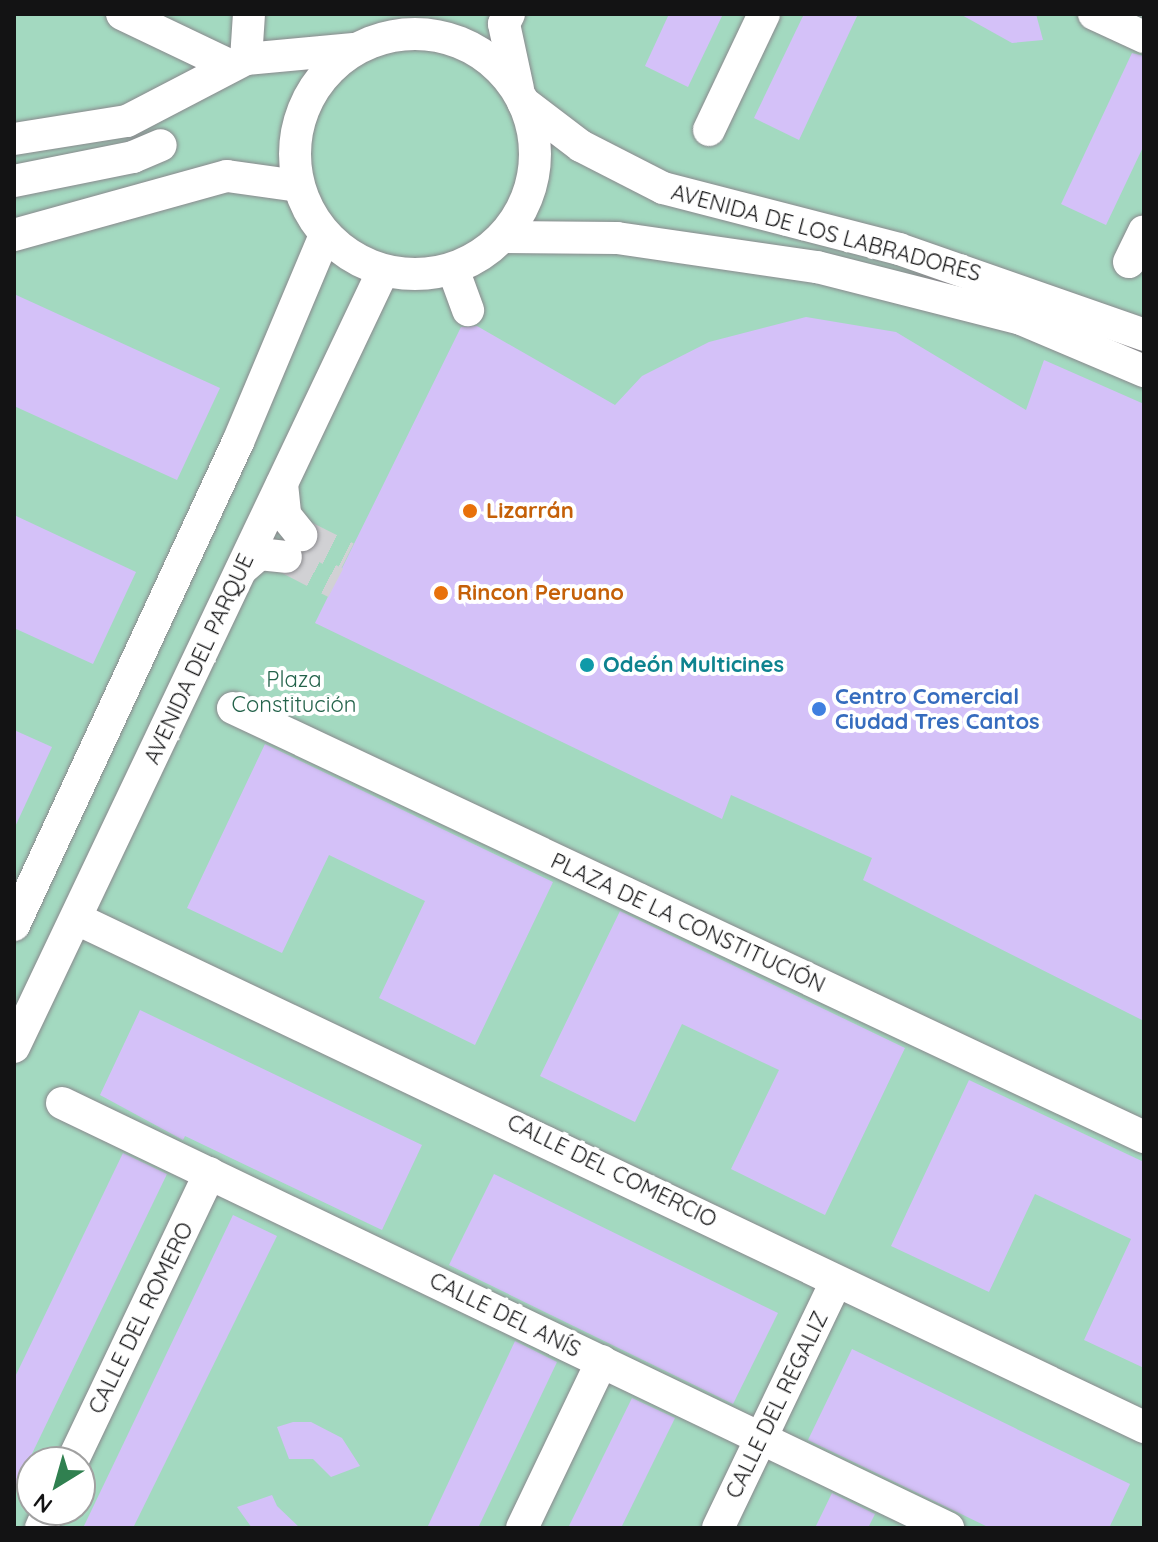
<!DOCTYPE html>
<meta charset="utf-8">
<style>
body{margin:0}
#map{position:relative;width:1158px;height:1542px;overflow:hidden;background:#f3f2f6;font-family:Quicksand,sans-serif}
div>[style]{position:absolute}
.green>*{inset:0;background:#a3d9c0}
.building>*{inset:0;background:#d4c1f8}
.minor-tunnel>*{height:32px;margin-top:-16px;transform-origin:0;background:repeating-linear-gradient(90deg,#d1d1d4 0 32px,transparent 0 48px)}
.roads{filter:drop-shadow(0 0 2px #89888c) drop-shadow(0 0 2px #89888c)}
.minor>*{height:32px;margin:-16px;padding:0 16px;transform-origin:16px;border-radius:16px;background:#fff}
.minor>.ring{margin:-16px;padding:0;box-sizing:content-box;background:none;border:32px solid #fff;border-radius:50%}
.dots>*{width:22px;height:22px;translate:-50% -50%;box-sizing:border-box;border:4px solid #fff;border-radius:50%}
span{translate:-50% -50%;white-space:nowrap;text-align:center;line-height:1.15;-webkit-text-stroke:8px #fff;paint-order:stroke}
.street-label{font-size:22px;color:#131314}
.food-label{font-size:22px;color:#c56008;font-weight:700}
.left{translate:0 -50%;text-align:left}
.culture-label{font-size:22px;color:#0d838f;font-weight:700}
.park-label{font-size:22px;color:#24634b}
.shop-label{font-size:22px;color:#366cbe;font-weight:700}
.frame{position:absolute;inset:0;border:16px solid #131314;pointer-events:none}
.north{position:absolute;left:16px;top:1446px;width:80px;height:80px;box-sizing:border-box;background:#fff;border:2px solid #a1a1a1;border-radius:50%;rotate:217deg;font-size:22px;font-weight:700;line-height:32px;text-align:center;color:#131314}
.north::after{content:'';display:block;margin:auto;width:28px;height:36px;background:#308050;clip-path:polygon(50% 0,100% 100%,50% 72%,0 100%)}
</style>
<div id="map">
<div class="green">
<i style="clip-path:polygon(evenodd,14px 14px,1144px 14px,1144px 1528px,14px 1528px,14px 14px,32px 1462px,80px 1462px,80px 1510px,32px 1510px,32px 1462px)"></i>
</div>
<div class="building">
<i style="clip-path:polygon(669px 14px,723px 14px,688px 87px,645px 66px)"></i>
<i style="clip-path:polygon(804px 14px,858px 14px,799px 140px,754px 118px)"></i>
<i style="clip-path:polygon(960px 14px,1036px 14px,1043px 40px,1012px 43px)"></i>
<i style="clip-path:polygon(1132px 53px,1144px 56px,1144px 145px,1106px 225px,1061px 204px)"></i>
<i style="clip-path:polygon(14px 294px,220px 388px,177px 480px,14px 406px)"></i>
<i style="clip-path:polygon(806px 317px,896px 332px,1026px 410px,1044px 360px,1144px 404px,1144px 1021px,863px 880px,872px 858px,731px 795px,722px 819px,315px 623px,461px 327px,477px 326px,615px 405px,642px 376px,709px 342px)"></i>
<i style="clip-path:polygon(14px 515px,136px 572px,93px 664px,14px 628px)"></i>
<i style="clip-path:polygon(14px 730px,52px 747px,14px 829px)"></i>
<i style="clip-path:polygon(265px 744px,553px 882px,475px 1045px,379px 998px,425px 901px,329px 855px,282px 953px,187px 908px)"></i>
<i style="clip-path:polygon(620px 911px,905px 1048px,825px 1215px,731px 1169px,779px 1070px,682px 1024px,635px 1122px,540px 1076px)"></i>
<i style="clip-path:polygon(140px 1010px,422px 1145px,382px 1230px,185px 1136px,183px 1140px,100px 1095px)"></i>
<i style="clip-path:polygon(969px 1080px,1144px 1162px,1144px 1368px,1084px 1340px,1131px 1239px,1035px 1194px,989px 1292px,891px 1246px)"></i>
<i style="clip-path:polygon(123px 1153px,167px 1174px,14px 1491px,14px 1379px)"></i>
<i style="clip-path:polygon(494px 1174px,778px 1313px,733px 1404px,449px 1265px)"></i>
<i style="clip-path:polygon(233px 1215px,277px 1236px,133px 1528px,83px 1528px)"></i>
<i style="clip-path:polygon(515px 1341px,557px 1362px,478px 1528px,427px 1528px)"></i>
<i style="clip-path:polygon(852px 1349px,1130px 1484px,1109px 1528px,990px 1528px,808px 1440px)"></i>
<i style="clip-path:polygon(632px 1398px,675px 1418px,621px 1528px,568px 1528px)"></i>
<i style="clip-path:polygon(293px 1422px,311px 1422px,342px 1438px,360px 1466px,331px 1477px,313px 1459px,289px 1459px,277px 1427px)"></i>
<i style="clip-path:polygon(832px 1493px,875px 1514px,868px 1528px,815px 1528px)"></i>
<i style="clip-path:polygon(272px 1495px,277px 1506px,300px 1528px,252px 1528px,237px 1507px)"></i>
</div>
<div class="minor-tunnel">
<i style="left:301px;top:535px;width:51px;rotate:26.6deg"></i>
<i style="left:286px;top:557px;width:56px;rotate:27.5deg"></i>
</div>
<div class="roads">
<div class="minor">
<i style="left:122px;top:14px;width:119px;rotate:25.5deg"></i>
<i style="left:509px;top:14px;width:11px;rotate:117deg"></i>
<i style="left:504px;top:24px;width:66px;rotate:77.8deg"></i>
<i style="left:1094px;top:14px;width:55px;rotate:24.7deg"></i>
<i class="ring" style="left:295px;top:34px;width:208px;height:208px"></i>
<i style="left:246px;top:59px;width:45px;rotate:-86.2deg"></i>
<i style="left:523px;top:102px;width:73px;rotate:37.2deg"></i>
<i style="left:581px;top:146px;width:92px;rotate:27.1deg"></i>
<i style="left:663px;top:188px;width:244px;rotate:14.5deg"></i>
<i style="left:899px;top:249px;width:260px;rotate:19.3deg"></i>
<i style="left:709px;top:130px;width:128px;rotate:-64.6deg"></i>
<i style="left:14px;top:139px;width:114px;rotate:-9.1deg"></i>
<i style="left:127px;top:121px;width:134px;rotate:-27.5deg"></i>
<i style="left:246px;top:59px;width:108px;rotate:-5.3deg"></i>
<i style="left:14px;top:181px;width:121px;rotate:-11.4deg"></i>
<i style="left:133px;top:157px;width:30px;rotate:-23deg"></i>
<i style="left:14px;top:235px;width:221px;rotate:-15.5deg"></i>
<i style="left:227px;top:176px;width:72px;rotate:8deg"></i>
<i style="left:504px;top:237px;width:113px;rotate:0.5deg"></i>
<i style="left:617px;top:238px;width:202px;rotate:8.3deg"></i>
<i style="left:817px;top:267px;width:211px;rotate:14.3deg"></i>
<i style="left:1021px;top:319px;width:134px;rotate:22.9deg"></i>
<i style="left:1129px;top:262px;width:34px;rotate:-64deg"></i>
<i style="left:453px;top:269px;width:44px;rotate:69.9deg"></i>
<i style="left:282px;top:484px;width:31px;rotate:84deg"></i>
<i style="left:285px;top:515px;width:26px;rotate:51deg"></i>
<i style="left:242px;top:569px;width:23px;rotate:-41deg"></i>
<i style="left:259px;top:554px;width:27px;rotate:6deg"></i>
<i style="left:233px;top:708px;width:1007px;rotate:25.22deg"></i>
<i style="left:77px;top:919px;width:1182px;rotate:25.46deg"></i>
<i style="left:14px;top:925px;width:532px;rotate:-65.12deg"></i>
<i style="left:238px;top:442px;width:225px;rotate:-67.2deg"></i>
<i style="left:14px;top:1047px;width:859px;rotate:-64.57deg"></i>
<i style="left:62px;top:1103px;width:983px;rotate:25.63deg"></i>
<i style="left:72px;top:1462px;width:320px;rotate:-64.5deg"></i>
<i style="left:41px;top:1528px;width:20px;rotate:-66deg"></i>
<i style="left:522px;top:1528px;width:185px;rotate:-64.4deg"></i>
<i style="left:718px;top:1528px;width:273px;rotate:-64.4deg"></i>
</div>
</div>
<div class="dots">
<i style="left:470px;top:511px;background:#e8710a"></i>
<i style="left:441px;top:593px;background:#e8710a"></i>
<i style="left:587px;top:665px;background:#0f9aa8"></i>
<i style="left:819px;top:709px;background:#3f7fe0"></i>
</div>
<div class="street-label">
<span style="left:826px;top:233px;rotate:15deg">AVENIDA DE LOS LABRADORES</span>
<span style="left:199px;top:659px;rotate:-65deg">AVENIDA DEL PARQUE</span>
<span style="left:688px;top:923px;rotate:25deg">PLAZA DE LA CONSTITUCIÓN</span>
<span style="left:612px;top:1171px;rotate:26deg">CALLE DEL COMERCIO</span>
<span style="left:505px;top:1315px;rotate:26deg">CALLE DEL ANÍS</span>
<span style="left:141px;top:1318px;rotate:-64deg">CALLE DEL ROMERO</span>
<span style="left:777px;top:1405px;rotate:-64deg">CALLE DEL REGALIZ</span>
</div>
<div class="food-label">
<span class="left" style="left:486px;top:511px">Lizarrán</span>
<span class="left" style="left:457px;top:593px">Rincon Peruano</span>
</div>
<div class="culture-label">
<span class="left" style="left:603px;top:665px">Odeón Multicines</span>
</div>
<div class="park-label">
<span style="left:294px;top:692px">Plaza<br>Constitución</span>
</div>
<div class="shop-label">
<span class="left" style="left:835px;top:709px">Centro Comercial<br>Ciudad Tres Cantos</span>
</div>
<div class="frame"></div>
<div class="north">N</div>
</div>
